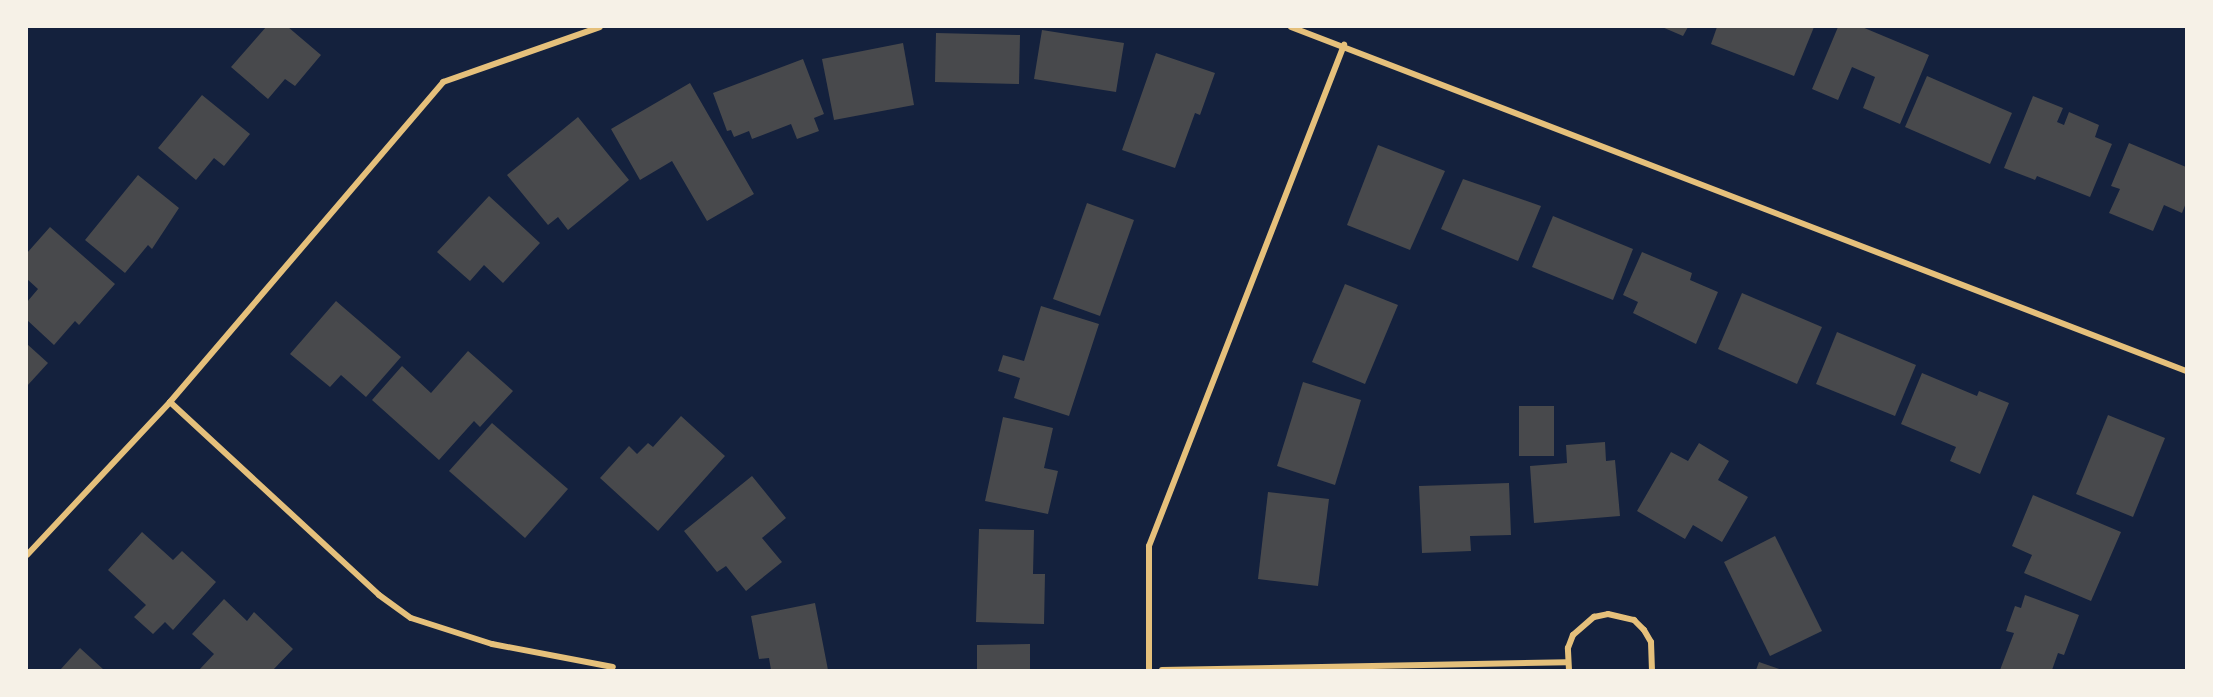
<!DOCTYPE html>
<style>
body{margin:0}
#map{position:relative;width:2213px;height:697px;overflow:hidden;background:#14213d;font-family:Jost,sans-serif}
div>[style]{position:absolute}
.building>*{inset:0;background:#48494c}
.minor>*{height:6px;margin:-3px;padding:0 3px;transform-origin:3px;border-radius:3px;background:#e5c07b}
span{translate:-50% -50%;white-space:nowrap;text-align:center;line-height:1.15;-webkit-text-stroke:4.5px #f6f1e7;paint-order:stroke}
.frame{position:absolute;inset:0;border:28px solid #f6f1e7;pointer-events:none}
</style>
<div id="map">
<div class="building">
<i style="clip-path:polygon(266px 27px,288px 27px,321px 55px,295px 86px,285px 79px,268px 99px,231px 67px)"></i>
<i style="clip-path:polygon(1662px 27px,1688px 27px,1683px 36px)"></i>
<i style="clip-path:polygon(1717px 27px,1814px 27px,1794px 76px,1711px 44px)"></i>
<i style="clip-path:polygon(1838px 27px,1862px 27px,1929px 55px,1900px 124px,1863px 108px,1875px 77px,1852px 67px,1838px 100px,1812px 89px)"></i>
<i style="clip-path:polygon(1042px 30px,1124px 43px,1116px 92px,1034px 79px)"></i>
<i style="clip-path:polygon(936px 33px,1020px 35px,1019px 84px,935px 82px)"></i>
<i style="clip-path:polygon(903px 43px,914px 105px,834px 120px,822px 59px)"></i>
<i style="clip-path:polygon(1156px 53px,1215px 73px,1200px 115px,1195px 113px,1175px 168px,1122px 150px)"></i>
<i style="clip-path:polygon(803px 59px,824px 114px,814px 118px,819px 131px,797px 139px,791px 124px,752px 139px,749px 131px,734px 137px,731px 130px,727px 131px,713px 93px)"></i>
<i style="clip-path:polygon(1927px 76px,2012px 113px,1990px 164px,1905px 127px)"></i>
<i style="clip-path:polygon(690px 83px,754px 194px,707px 221px,672px 161px,640px 180px,611px 129px)"></i>
<i style="clip-path:polygon(202px 95px,250px 134px,224px 166px,214px 158px,196px 180px,158px 148px)"></i>
<i style="clip-path:polygon(2033px 96px,2063px 108px,2057px 122px,2064px 125px,2069px 112px,2099px 125px,2095px 137px,2112px 144px,2090px 197px,2037px 176px,2035px 180px,2004px 168px)"></i>
<i style="clip-path:polygon(578px 117px,629px 180px,568px 230px,558px 217px,548px 225px,507px 175px)"></i>
<i style="clip-path:polygon(2129px 143px,2186px 167px,2186px 203px,2182px 213px,2164px 205px,2153px 231px,2109px 213px,2120px 189px,2111px 186px)"></i>
<i style="clip-path:polygon(1378px 145px,1445px 171px,1410px 250px,1347px 225px)"></i>
<i style="clip-path:polygon(138px 175px,179px 208px,152px 249px,148px 245px,125px 273px,85px 240px)"></i>
<i style="clip-path:polygon(1463px 179px,1541px 206px,1518px 261px,1441px 229px)"></i>
<i style="clip-path:polygon(489px 196px,540px 243px,503px 283px,484px 265px,470px 281px,437px 252px)"></i>
<i style="clip-path:polygon(1087px 203px,1134px 220px,1100px 316px,1053px 299px)"></i>
<i style="clip-path:polygon(1553px 216px,1633px 249px,1613px 300px,1532px 267px)"></i>
<i style="clip-path:polygon(50px 227px,115px 284px,79px 325px,75px 321px,54px 345px,27px 320px,27px 302px,38px 289px,27px 279px,27px 253px)"></i>
<i style="clip-path:polygon(1642px 252px,1692px 273px,1690px 280px,1718px 292px,1696px 344px,1633px 313px,1638px 302px,1623px 295px)"></i>
<i style="clip-path:polygon(1345px 284px,1398px 305px,1365px 384px,1312px 362px)"></i>
<i style="clip-path:polygon(1742px 293px,1822px 327px,1797px 384px,1718px 349px)"></i>
<i style="clip-path:polygon(336px 301px,401px 357px,366px 397px,341px 375px,330px 387px,290px 354px)"></i>
<i style="clip-path:polygon(1041px 306px,1099px 324px,1069px 416px,1014px 398px,1020px 378px,998px 371px,1003px 355px,1024px 361px)"></i>
<i style="clip-path:polygon(1837px 332px,1916px 365px,1895px 416px,1816px 384px)"></i>
<i style="clip-path:polygon(27px 344px,48px 363px,27px 386px)"></i>
<i style="clip-path:polygon(468px 351px,513px 391px,480px 427px,474px 421px,439px 460px,372px 400px,402px 366px,431px 393px)"></i>
<i style="clip-path:polygon(1922px 373px,1977px 396px,1979px 391px,2009px 403px,1980px 474px,1950px 461px,1956px 447px,1901px 424px)"></i>
<i style="clip-path:polygon(1303px 382px,1361px 400px,1335px 485px,1277px 466px)"></i>
<i style="clip-path:polygon(1519px 406px,1554px 406px,1554px 456px,1519px 456px)"></i>
<i style="clip-path:polygon(2108px 415px,2165px 438px,2133px 517px,2076px 494px)"></i>
<i style="clip-path:polygon(681px 416px,725px 456px,658px 531px,600px 478px,629px 446px,637px 454px,648px 443px,653px 447px)"></i>
<i style="clip-path:polygon(1003px 417px,1053px 428px,1044px 468px,1058px 471px,1048px 514px,985px 501px)"></i>
<i style="clip-path:polygon(492px 423px,568px 489px,525px 538px,449px 471px)"></i>
<i style="clip-path:polygon(1605px 442px,1606px 461px,1615px 460px,1620px 516px,1534px 523px,1530px 466px,1567px 463px,1566px 445px)"></i>
<i style="clip-path:polygon(1699px 443px,1729px 461px,1718px 480px,1748px 497px,1722px 542px,1693px 525px,1685px 539px,1637px 511px,1671px 452px,1688px 461px)"></i>
<i style="clip-path:polygon(752px 476px,786px 518px,762px 538px,782px 562px,746px 591px,726px 566px,717px 572px,684px 531px)"></i>
<i style="clip-path:polygon(1509px 483px,1511px 535px,1470px 536px,1471px 551px,1422px 553px,1419px 486px)"></i>
<i style="clip-path:polygon(1268px 492px,1329px 499px,1318px 586px,1258px 579px)"></i>
<i style="clip-path:polygon(2033px 495px,2121px 532px,2091px 601px,2024px 573px,2032px 555px,2012px 546px)"></i>
<i style="clip-path:polygon(979px 529px,1034px 530px,1033px 574px,1045px 574px,1044px 624px,976px 622px)"></i>
<i style="clip-path:polygon(142px 532px,173px 560px,182px 551px,216px 582px,173px 630px,165px 622px,153px 634px,134px 617px,146px 605px,108px 570px)"></i>
<i style="clip-path:polygon(1775px 536px,1822px 631px,1770px 656px,1724px 562px)"></i>
<i style="clip-path:polygon(2025px 595px,2079px 615px,2064px 655px,2058px 653px,2052px 670px,2000px 670px,2014px 633px,2006px 631px,2015px 606px,2021px 608px)"></i>
<i style="clip-path:polygon(224px 599px,247px 621px,254px 612px,293px 649px,273px 670px,199px 670px,214px 654px,192px 634px)"></i>
<i style="clip-path:polygon(815px 603px,828px 670px,771px 670px,769px 658px,759px 659px,751px 616px)"></i>
<i style="clip-path:polygon(1030px 644px,1030px 670px,977px 670px,977px 645px)"></i>
<i style="clip-path:polygon(80px 648px,104px 670px,60px 670px)"></i>
<i style="clip-path:polygon(1759px 662px,1782px 670px,1756px 670px)"></i>
</div>
<div class="minor">
<i style="left:1291px;top:27px;width:959px;rotate:21.02deg"></i>
<i style="left:170px;top:402px;width:284px;rotate:42.7deg"></i>
<i style="left:379px;top:595px;width:39px;rotate:36deg"></i>
<i style="left:411px;top:618px;width:85px;rotate:17.8deg"></i>
<i style="left:492px;top:644px;width:123px;rotate:10.8deg"></i>
<i style="left:27px;top:555px;width:209px;rotate:-46.9deg"></i>
<i style="left:170px;top:402px;width:421px;rotate:-49.5deg"></i>
<i style="left:443px;top:82px;width:166px;rotate:-19.3deg"></i>
<i style="left:1149px;top:670px;width:124px;rotate:-90deg"></i>
<i style="left:1149px;top:546px;width:538px;rotate:-68.73deg"></i>
<i style="left:1162px;top:670px;width:405px;rotate:-1.1deg"></i>
<i style="left:1569px;top:670px;width:22px;rotate:-93deg"></i>
<i style="left:1568px;top:648px;width:14px;rotate:-69deg"></i>
<i style="left:1573px;top:635px;width:28px;rotate:-41deg"></i>
<i style="left:1594px;top:617px;width:14px;rotate:-12deg"></i>
<i style="left:1608px;top:614px;width:27px;rotate:13deg"></i>
<i style="left:1634px;top:620px;width:14px;rotate:45deg"></i>
<i style="left:1644px;top:630px;width:14px;rotate:60deg"></i>
<i style="left:1651px;top:642px;width:28px;rotate:88deg"></i>
</div>
<div class="frame"></div>
</div>
